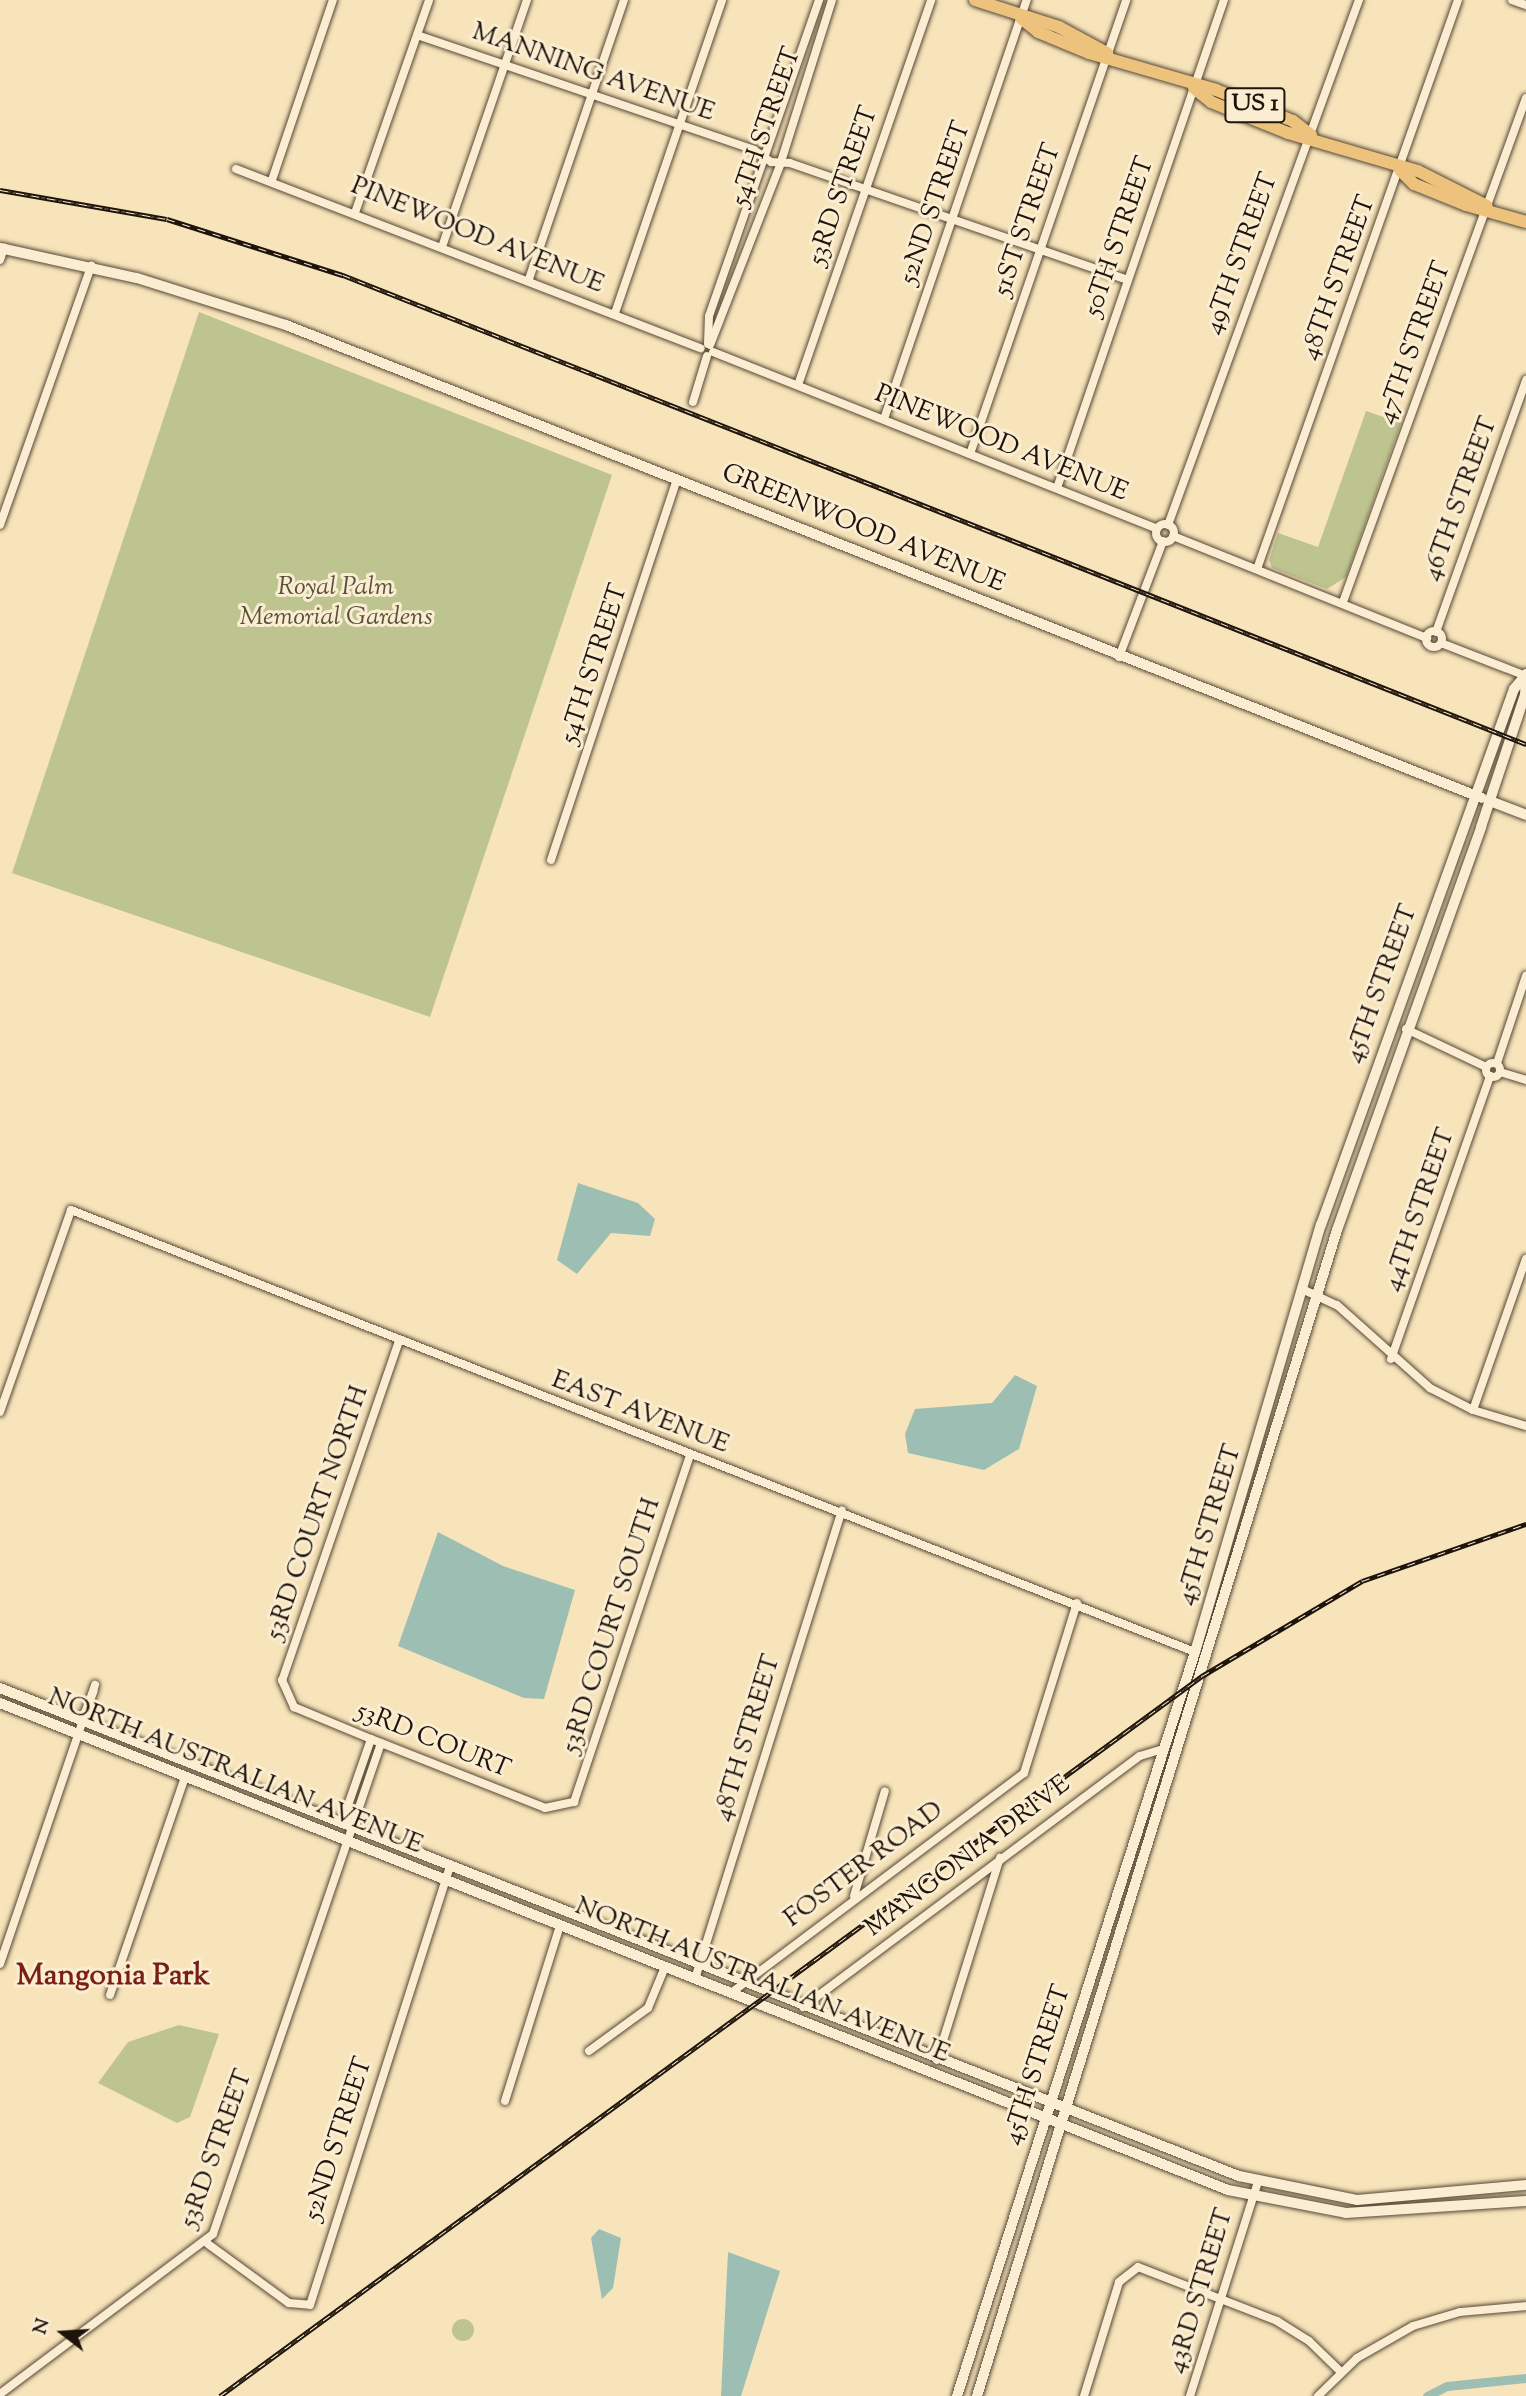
<!DOCTYPE html>
<style>
body{margin:0}
#map{position:relative;width:1526px;height:2396px;overflow:hidden;background:#f8e4ba;font-family:"Sorts Mill Goudy",serif}
div>[style]{position:absolute}
.green>*{inset:0;background:#bec48f}
.round{border-radius:50%}
.water>*{inset:0;background:#9dbeb2}
.canal>*{height:9px;margin:-4.5px;padding:0 4.5px;transform-origin:4.5px;border-radius:4.5px;background:#9dbeb2}
.roads{filter:drop-shadow(0 0 2px #554837) drop-shadow(0 0 2px #554837)}
.minor>*{height:8px;margin:-4px;padding:0 4px;transform-origin:4px;border-radius:4px;background:#faedd2}
.minor>.ring{margin:-4px;padding:0;box-sizing:content-box;background:none;border:8px solid #faedd2;border-radius:50%}
.tertiary>*{height:10px;margin:-5px;padding:0 5px;transform-origin:5px;border-radius:5px;background:#faedd2}
.secondary>*{height:10px;margin:-5px;padding:0 5px;transform-origin:5px;border-radius:5px;background:#faedd2}
.primary>*{height:12px;margin:-6px;padding:0 6px;transform-origin:6px;border-radius:6px;background:#ecc27d}
.rail>*{height:5px;margin-top:-2.5px;transform-origin:0;background:repeating-linear-gradient(90deg,#faedd2 0 8px,#1f140b 0 16px);box-sizing:border-box;border-block:2px solid #1f140b}
span{translate:-50% -50%;white-space:nowrap;text-align:center;line-height:1.15;-webkit-text-stroke:6px #faedd2;paint-order:stroke}
.shield-label span{padding:2px 5px;background:#faedd2;border:2px solid;border-radius:5px;-webkit-text-stroke-width:0}
.shield-label{font-size:24px;color:#1f140b;font-weight:700}
.street-label{font-size:26px;color:#1f140b}
.park-label{font-size:26px;color:#575239;font-style:italic}
.quarter-label{font-size:30px;color:#7a1f14;font-weight:700}
.north{position:absolute;left:28px;top:2298px;width:70px;height:70px;-webkit-text-stroke:5px #faedd2;paint-order:stroke;rotate:287deg;font-size:19px;font-weight:700;line-height:28px;text-align:center;color:#1f140b}
.north::after{content:'';display:block;margin:auto;width:24px;height:32px;background:#1f140b;clip-path:polygon(50% 0,100% 100%,50% 72%,0 100%)}
</style>
<div id="map">
<div class="green">
<i style="clip-path:polygon(199px 312px,612px 475px,430px 1017px,12px 873px)"></i>
<i style="clip-path:polygon(1366px 411px,1401px 423px,1346px 577px,1327px 589px,1272px 568px,1269px 560px,1278px 533px,1318px 547px)"></i>
<i style="clip-path:polygon(179px 2025px,219px 2034px,190px 2117px,177px 2123px,98px 2083px,128px 2042px)"></i>
<i class="round" style="left:452px;top:2319px;width:22px;height:22px"></i>
</div>
<div class="water">
<i style="clip-path:polygon(578px 1183px,638px 1203px,655px 1219px,650px 1236px,611px 1233px,577px 1274px,557px 1260px)"></i>
<i style="clip-path:polygon(1015px 1375px,1037px 1386px,1019px 1449px,984px 1470px,908px 1453px,905px 1434px,915px 1409px,992px 1403px)"></i>
<i style="clip-path:polygon(438px 1532px,503px 1566px,575px 1590px,544px 1699px,524px 1698px,398px 1646px)"></i>
<i style="clip-path:polygon(599px 2229px,621px 2238px,613px 2288px,602px 2299px,591px 2238px)"></i>
<i style="clip-path:polygon(728px 2252px,780px 2271px,741px 2396px,721px 2396px)"></i>
</div>
<div class="canal">
<i style="left:1427px;top:2396px;width:22px;rotate:-27deg"></i>
<i style="left:1447px;top:2386px;width:79px;rotate:-5.8deg"></i>
</div>
<div class="roads">
<div class="minor">
<i style="left:1512px;top:0;width:15px;rotate:20deg"></i>
<i style="left:417px;top:35px;width:356px;rotate:18.8deg"></i>
<i style="left:754px;top:150px;width:21px;rotate:35deg"></i>
<i style="left:771px;top:162px;width:19px;rotate:3deg"></i>
<i style="left:790px;top:163px;width:357px;rotate:19.1deg"></i>
<i style="left:236px;top:169px;width:498px;rotate:21.1deg"></i>
<i style="left:272px;top:180px;width:190px;rotate:-71.3deg"></i>
<i style="left:356px;top:210px;width:222px;rotate:-70.8deg"></i>
<i style="left:443px;top:244px;width:258px;rotate:-71deg"></i>
<i style="left:0;top:260px;width:13px;rotate:-72deg"></i>
<i style="left:529px;top:279px;width:295px;rotate:-71.2deg"></i>
<i style="left:615px;top:313px;width:331px;rotate:-71.1deg"></i>
<i style="left:708px;top:344px;width:28px;rotate:-88deg"></i>
<i style="left:709px;top:316px;width:335px;rotate:-70.8deg"></i>
<i style="left:710px;top:345px;width:193px;rotate:-68.7deg"></i>
<i style="left:780px;top:165px;width:173px;rotate:-72.5deg"></i>
<i style="left:713px;top:352px;width:478px;rotate:21.7deg"></i>
<i style="left:798px;top:385px;width:407px;rotate:-70.9deg"></i>
<i style="left:693px;top:402px;width:48px;rotate:-73.1deg"></i>
<i style="left:884px;top:419px;width:443px;rotate:-71.2deg"></i>
<i style="left:970px;top:454px;width:480px;rotate:-71deg"></i>
<i style="left:1057px;top:488px;width:516px;rotate:-71.11deg"></i>
<i class="ring" style="left:1156px;top:524px;width:10px;height:10px"></i>
<i style="left:0;top:525px;width:275px;rotate:-70.6deg"></i>
<i style="left:1168px;top:525px;width:559px;rotate:-70.01deg"></i>
<i style="left:1173px;top:536px;width:274px;rotate:21.9deg"></i>
<i style="left:1257px;top:569px;width:603px;rotate:-70.54deg"></i>
<i style="left:1343px;top:602px;width:536px;rotate:-70.04deg"></i>
<i class="ring" style="left:1426px;top:631px;width:8px;height:8px"></i>
<i style="left:1436px;top:632px;width:268px;rotate:-70.3deg"></i>
<i style="left:1441px;top:643px;width:91px;rotate:21.2deg"></i>
<i style="left:1119px;top:657px;width:124px;rotate:-69.2deg"></i>
<i style="left:551px;top:860px;width:400px;rotate:-71.7deg"></i>
<i style="left:1406px;top:1029px;width:89px;rotate:25.4deg"></i>
<i class="ring" style="left:1486px;top:1063px;width:6px;height:6px"></i>
<i style="left:1497px;top:1063px;width:92px;rotate:-71.6deg"></i>
<i style="left:1500px;top:1072px;width:27px;rotate:17deg"></i>
<i style="left:1302px;top:1289px;width:38px;rotate:25deg"></i>
<i style="left:1337px;top:1305px;width:125px;rotate:41.7deg"></i>
<i style="left:1430px;top:1388px;width:48px;rotate:27.1deg"></i>
<i style="left:1473px;top:1410px;width:55px;rotate:16.8deg"></i>
<i style="left:399px;top:1341px;width:359px;rotate:109deg"></i>
<i style="left:282px;top:1680px;width:30px;rotate:66deg"></i>
<i style="left:294px;top:1707px;width:83px;rotate:22.6deg"></i>
<i style="left:371px;top:1739px;width:187px;rotate:21.6deg"></i>
<i style="left:545px;top:1808px;width:30px;rotate:-12deg"></i>
<i style="left:574px;top:1802px;width:365px;rotate:-71.5deg"></i>
<i style="left:1391px;top:1359px;width:300px;rotate:-70.7deg"></i>
<i style="left:1473px;top:1410px;width:160px;rotate:-70.7deg"></i>
<i style="left:0;top:1412px;width:214px;rotate:-70.6deg"></i>
<i style="left:71px;top:1210px;width:1208px;rotate:21.47deg"></i>
<i style="left:82px;top:1720px;width:31px;rotate:-68deg"></i>
<i style="left:349px;top:1824px;width:16px;rotate:-97deg"></i>
<i style="left:347px;top:1808px;width:73px;rotate:-70.8deg"></i>
<i style="left:854px;top:1896px;width:109px;rotate:-73.6deg"></i>
<i style="left:0;top:1964px;width:295px;rotate:-71.2deg"></i>
<i style="left:695px;top:1979px;width:491px;rotate:-72.6deg"></i>
<i style="left:731px;top:1993px;width:366px;rotate:-36.9deg"></i>
<i style="left:1024px;top:1773px;width:178px;rotate:-72.7deg"></i>
<i style="left:110px;top:1995px;width:231px;rotate:-71deg"></i>
<i style="left:803px;top:2007px;width:420px;rotate:-36.7deg"></i>
<i style="left:1140px;top:1756px;width:24px;rotate:-17deg"></i>
<i style="left:589px;top:2051px;width:73px;rotate:-36.1deg"></i>
<i style="left:648px;top:2008px;width:44px;rotate:-67.5deg"></i>
<i style="left:937px;top:2060px;width:212px;rotate:-72.7deg"></i>
<i style="left:505px;top:2101px;width:184px;rotate:-72.6deg"></i>
<i style="left:208px;top:2244px;width:100px;rotate:36.1deg"></i>
<i style="left:289px;top:2303px;width:21px;rotate:5deg"></i>
<i style="left:310px;top:2305px;width:460px;rotate:-72.3deg"></i>
<i style="left:0;top:2394px;width:266px;rotate:-36.9deg"></i>
<i style="left:213px;top:2234px;width:519px;rotate:-71.11deg"></i>
<i style="left:1084px;top:2396px;width:119px;rotate:-72.9deg"></i>
<i style="left:1119px;top:2282px;width:24px;rotate:-38deg"></i>
<i style="left:1138px;top:2267px;width:149px;rotate:21.2deg"></i>
<i style="left:1277px;top:2321px;width:38px;rotate:32deg"></i>
<i style="left:1309px;top:2341px;width:45px;rotate:44.1deg"></i>
<i style="left:1190px;top:2396px;width:225px;rotate:-72.4deg"></i>
<i style="left:1318px;top:2396px;width:54px;rotate:-44.3deg"></i>
<i style="left:1357px;top:2358px;width:64px;rotate:-29.7deg"></i>
<i style="left:1413px;top:2326px;width:49px;rotate:-16.6deg"></i>
<i style="left:1460px;top:2312px;width:66px;rotate:-5.2deg"></i>
</div>
<div class="tertiary">
<i style="left:1490px;top:801px;width:39px;rotate:21deg"></i>
</div>
<div class="secondary">
<i style="left:0;top:248px;width:140px;rotate:12.4deg"></i>
<i style="left:137px;top:278px;width:156px;rotate:17.5deg"></i>
<i style="left:286px;top:325px;width:1286px;rotate:21.58deg"></i>
<i style="left:0;top:1688px;width:1332px;rotate:21.5deg"></i>
<i style="left:1239px;top:2176px;width:120px;rotate:11.5deg"></i>
<i style="left:1357px;top:2200px;width:170px;rotate:-5.1deg"></i>
<i style="left:0;top:1703px;width:1321px;rotate:21.63deg"></i>
<i style="left:1228px;top:2190px;width:120px;rotate:11deg"></i>
<i style="left:1346px;top:2213px;width:180px;rotate:-3.8deg"></i>
<i style="left:957px;top:2396px;width:781px;rotate:-72.26deg"></i>
<i style="left:1195px;top:1652px;width:445px;rotate:-73.6deg"></i>
<i style="left:1321px;top:1225px;width:570px;rotate:-70.2deg"></i>
<i style="left:1514px;top:689px;width:17px;rotate:-50deg"></i>
<i style="left:977px;top:2396px;width:1220px;rotate:-72.84deg"></i>
<i style="left:1337px;top:1230px;width:428px;rotate:-70.3deg"></i>
<i style="left:1481px;top:827px;width:139px;rotate:-71.6deg"></i>
<i style="left:1525px;top:695px;width:21px;rotate:-87deg"></i>
</div>
<div class="primary">
<i style="left:975px;top:0;width:88px;rotate:17.8deg"></i>
<i style="left:1059px;top:27px;width:55px;rotate:28.4deg"></i>
<i style="left:1021px;top:18px;width:22px;rotate:39deg"></i>
<i style="left:1038px;top:32px;width:55px;rotate:22.4deg"></i>
<i style="left:1089px;top:53px;width:132px;rotate:16.2deg"></i>
<i style="left:1216px;top:90px;width:83px;rotate:21.9deg"></i>
<i style="left:1293px;top:121px;width:23px;rotate:38deg"></i>
<i style="left:1194px;top:88px;width:22px;rotate:39deg"></i>
<i style="left:1211px;top:102px;width:83px;rotate:21.9deg"></i>
<i style="left:1288px;top:133px;width:135px;rotate:16.3deg"></i>
<i style="left:1418px;top:171px;width:77px;rotate:26.9deg"></i>
<i style="left:1400px;top:170px;width:20px;rotate:45deg"></i>
<i style="left:1414px;top:184px;width:56px;rotate:22deg"></i>
<i style="left:1466px;top:205px;width:62px;rotate:15.8deg"></i>
</div>
</div>
<div class="rail">
<i style="left:0;top:190px;width:169px;rotate:9.9deg"></i>
<i style="left:167px;top:219px;width:185px;rotate:17.7deg"></i>
<i style="left:343px;top:275px;width:1273px;rotate:21.63deg"></i>
<i style="left:220px;top:2396px;width:1218px;rotate:-36.25deg"></i>
<i style="left:1202px;top:1676px;width:186px;rotate:-30.7deg"></i>
<i style="left:1362px;top:1581px;width:174px;rotate:-19.2deg"></i>
</div>
<div class="shield-label">
<span style="left:1255px;top:105px">US 1</span>
</div>
<div class="street-label">
<span style="left:593px;top:73px;rotate:19deg">MANNING AVENUE</span>
<span style="left:767px;top:127px;rotate:-71deg">54TH STREET</span>
<span style="left:844px;top:186px;rotate:-71deg">53RD STREET</span>
<span style="left:936px;top:203px;rotate:-71deg">52ND STREET</span>
<span style="left:1028px;top:220px;rotate:-71deg">51ST STREET</span>
<span style="left:477px;top:236px;rotate:22deg">PINEWOOD AVENUE</span>
<span style="left:1120px;top:237px;rotate:-71deg">50TH STREET</span>
<span style="left:1242px;top:254px;rotate:-70deg">49TH STREET</span>
<span style="left:1339px;top:278px;rotate:-70deg">48TH STREET</span>
<span style="left:1415px;top:343px;rotate:-70deg">47TH STREET</span>
<span style="left:1001px;top:444px;rotate:22deg">PINEWOOD AVENUE</span>
<span style="left:1461px;top:499px;rotate:-70deg">46TH STREET</span>
<span style="left:863px;top:529px;rotate:22deg">GREENWOOD AVENUE</span>
<span style="left:595px;top:664px;rotate:-72deg">54TH STREET</span>
<span style="left:1382px;top:984px;rotate:-70deg">45TH STREET</span>
<span style="left:1420px;top:1210px;rotate:-71deg">44TH STREET</span>
<span style="left:640px;top:1413px;rotate:21deg">EAST AVENUE</span>
<span style="left:318px;top:1513px;rotate:-71deg">53RD COURT NORTH</span>
<span style="left:1210px;top:1525px;rotate:-73deg">45TH STREET</span>
<span style="left:612px;top:1626px;rotate:-72deg">53RD COURT SOUTH</span>
<span style="left:748px;top:1738px;rotate:-73deg">48TH STREET</span>
<span style="left:433px;top:1741px;rotate:22deg">53RD COURT</span>
<span style="left:235px;top:1772px;rotate:22deg">NORTH AUSTRALIAN AVENUE</span>
<span style="left:968px;top:1857px;rotate:-37deg">MANGONIA DRIVE</span>
<span style="left:864px;top:1865px;rotate:-37deg">FOSTER ROAD</span>
<span style="left:762px;top:1981px;rotate:22deg">NORTH AUSTRALIAN AVENUE</span>
<span style="left:1038px;top:2065px;rotate:-72deg">45TH STREET</span>
<span style="left:339px;top:2139px;rotate:-72deg">52ND STREET</span>
<span style="left:217px;top:2149px;rotate:-70deg">53RD STREET</span>
<span style="left:1201px;top:2291px;rotate:-73deg">43RD STREET</span>
</div>
<div class="park-label">
<span style="left:336px;top:603px">Royal Palm<br>Memorial Gardens</span>
</div>
<div class="quarter-label">
<span style="left:113px;top:1977px">Mangonia Park</span>
</div>
<div class="north">N</div>
</div>
